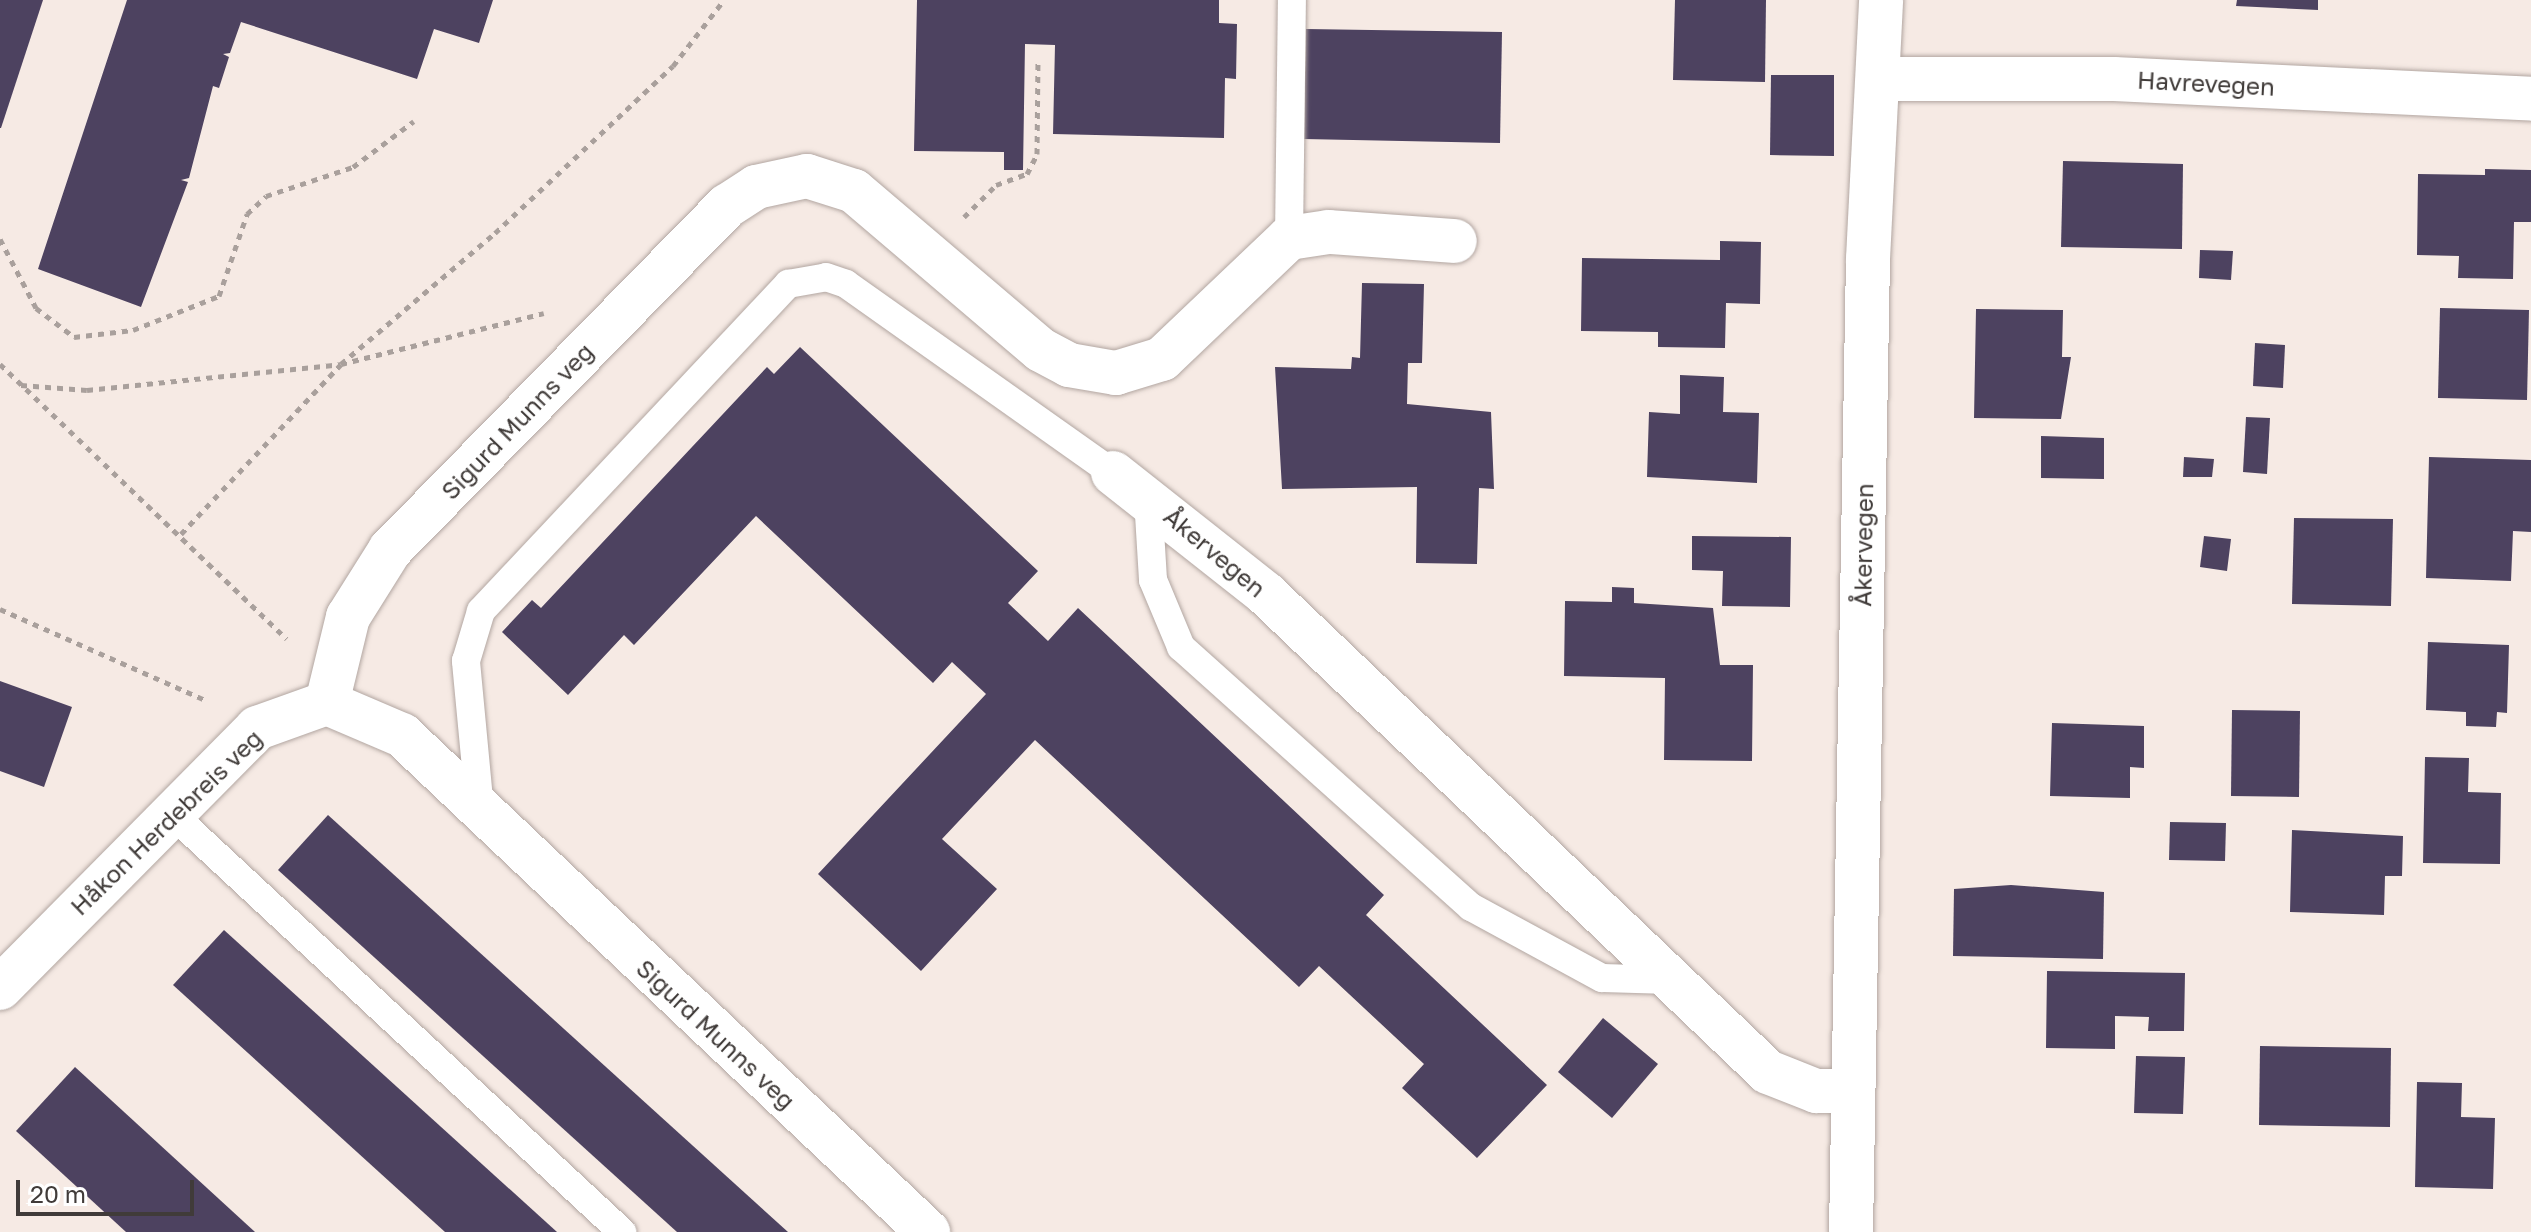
<!DOCTYPE html>
<meta charset="utf-8">
<style>
body{margin:0}
#map{position:relative;width:2531px;height:1232px;overflow:hidden;background:#f6eae4;font-family:"Golos Text",sans-serif}
div>[style]{position:absolute}
.building>*{inset:0;background:#4d4260}
.path>*{height:5px;margin-top:-2.5px;transform-origin:0;background:repeating-linear-gradient(90deg,#a9a09c 0 6px,transparent 0 12px)}
.roads{filter:drop-shadow(0 0 2px #b2a6a1) drop-shadow(0 0 2px #b2a6a1)}
.service>*{height:28px;margin:-14px;padding:0 14px;transform-origin:14px;border-radius:14px;background:#fff}
.minor>*{height:44px;margin:-22px;padding:0 22px;transform-origin:22px;border-radius:22px;background:#fff}
span{translate:-50% -50%;white-space:nowrap;text-align:center;line-height:1.15;-webkit-text-stroke:8px #fff;paint-order:stroke}
.street-label{font-size:24px;color:#403b39}
.scale{position:absolute;left:16px;top:1180px;width:178px;height:36px;box-sizing:border-box;border:4px solid #403b39;border-top:0;padding-left:10px;font-size:24px;line-height:28px;white-space:nowrap;color:#403b39;-webkit-text-stroke:6px #fff;paint-order:stroke}
</style>
<div id="map">
<div class="building">
<i style="clip-path:polygon(0 0,43px 0,1px 128px,0 128px)"></i>
<i style="clip-path:polygon(127px 0,493px 0,479px 43px,434px 29px,417px 79px,241px 22px,230px 53px,223px 54px,229px 57px,219px 88px,213px 86px,189px 178px,181px 180px,188px 182px,141px 307px,38px 269px)"></i>
<i style="clip-path:polygon(917px 0,1219px 0,1219px 23px,1237px 24px,1236px 79px,1225px 78px,1224px 138px,1053px 134px,1055px 45px,1025px 44px,1023px 170px,1004px 170px,1004px 152px,914px 151px)"></i>
<i style="clip-path:polygon(1675px 0,1766px 0,1765px 82px,1673px 80px)"></i>
<i style="clip-path:polygon(2237px 0,2318px 0,2318px 10px,2236px 6px)"></i>
<i style="clip-path:polygon(1306px 29px,1502px 32px,1500px 143px,1304px 139px)"></i>
<i style="clip-path:polygon(1771px 75px,1834px 75px,1834px 156px,1770px 155px)"></i>
<i style="clip-path:polygon(2063px 161px,2183px 164px,2182px 249px,2061px 247px)"></i>
<i style="clip-path:polygon(2485px 169px,2531px 170px,2531px 222px,2514px 222px,2513px 279px,2458px 278px,2459px 256px,2417px 255px,2418px 174px,2485px 175px)"></i>
<i style="clip-path:polygon(1720px 241px,1761px 242px,1760px 304px,1726px 303px,1725px 348px,1658px 347px,1658px 332px,1581px 331px,1582px 258px,1720px 260px)"></i>
<i style="clip-path:polygon(2200px 250px,2233px 251px,2231px 280px,2199px 278px)"></i>
<i style="clip-path:polygon(1362px 283px,1424px 284px,1422px 363px,1408px 363px,1407px 404px,1491px 412px,1494px 489px,1479px 488px,1477px 564px,1416px 563px,1417px 487px,1282px 489px,1275px 367px,1351px 369px,1352px 357px,1360px 358px)"></i>
<i style="clip-path:polygon(2440px 308px,2529px 310px,2527px 400px,2438px 398px)"></i>
<i style="clip-path:polygon(1976px 309px,2063px 310px,2062px 357px,2071px 357px,2061px 419px,1974px 418px)"></i>
<i style="clip-path:polygon(2255px 343px,2285px 345px,2283px 388px,2253px 386px)"></i>
<i style="clip-path:polygon(800px 347px,1038px 571px,1008px 603px,1048px 641px,1078px 608px,1384px 895px,1366px 915px,1547px 1085px,1477px 1158px,1402px 1088px,1424px 1064px,1319px 966px,1299px 987px,1035px 740px,942px 839px,997px 889px,921px 971px,818px 874px,986px 694px,952px 662px,933px 683px,756px 516px,634px 645px,624px 635px,568px 695px,502px 632px,532px 600px,541px 608px,767px 367px,774px 374px)"></i>
<i style="clip-path:polygon(1680px 375px,1724px 377px,1723px 412px,1759px 413px,1757px 483px,1647px 477px,1649px 412px,1680px 414px)"></i>
<i style="clip-path:polygon(2246px 417px,2270px 418px,2267px 474px,2243px 472px)"></i>
<i style="clip-path:polygon(2041px 436px,2104px 438px,2104px 479px,2041px 478px)"></i>
<i style="clip-path:polygon(2184px 457px,2214px 459px,2212px 477px,2183px 477px)"></i>
<i style="clip-path:polygon(2429px 457px,2531px 460px,2531px 532px,2513px 531px,2511px 581px,2426px 578px)"></i>
<i style="clip-path:polygon(2294px 518px,2393px 519px,2391px 606px,2292px 604px)"></i>
<i style="clip-path:polygon(1692px 536px,1791px 537px,1790px 607px,1722px 606px,1723px 571px,1692px 570px)"></i>
<i style="clip-path:polygon(2204px 536px,2231px 539px,2227px 571px,2200px 567px)"></i>
<i style="clip-path:polygon(1612px 587px,1634px 588px,1634px 603px,1713px 608px,1720px 665px,1753px 665px,1752px 761px,1664px 760px,1665px 678px,1564px 676px,1565px 601px,1612px 602px)"></i>
<i style="clip-path:polygon(2428px 642px,2509px 645px,2507px 713px,2497px 712px,2496px 727px,2466px 726px,2466px 712px,2426px 710px)"></i>
<i style="clip-path:polygon(0 681px,72px 707px,44px 787px,0 771px)"></i>
<i style="clip-path:polygon(2232px 710px,2300px 711px,2299px 797px,2231px 796px)"></i>
<i style="clip-path:polygon(2052px 723px,2144px 726px,2144px 768px,2130px 767px,2130px 798px,2050px 796px)"></i>
<i style="clip-path:polygon(2425px 757px,2469px 758px,2468px 792px,2501px 793px,2500px 864px,2423px 863px)"></i>
<i style="clip-path:polygon(328px 815px,788px 1232px,677px 1232px,278px 870px)"></i>
<i style="clip-path:polygon(2170px 822px,2226px 823px,2225px 861px,2169px 860px)"></i>
<i style="clip-path:polygon(2292px 830px,2403px 836px,2402px 876px,2385px 876px,2384px 915px,2290px 912px)"></i>
<i style="clip-path:polygon(2011px 885px,2104px 892px,2103px 959px,1953px 956px,1954px 889px)"></i>
<i style="clip-path:polygon(224px 930px,557px 1232px,445px 1232px,173px 985px)"></i>
<i style="clip-path:polygon(2047px 971px,2185px 973px,2184px 1031px,2148px 1031px,2149px 1017px,2115px 1016px,2115px 1049px,2046px 1048px)"></i>
<i style="clip-path:polygon(1603px 1018px,1658px 1064px,1612px 1118px,1558px 1072px)"></i>
<i style="clip-path:polygon(2260px 1046px,2391px 1048px,2390px 1127px,2259px 1125px)"></i>
<i style="clip-path:polygon(2136px 1056px,2185px 1057px,2183px 1114px,2134px 1113px)"></i>
<i style="clip-path:polygon(75px 1067px,255px 1232px,126px 1232px,16px 1131px)"></i>
<i style="clip-path:polygon(2417px 1082px,2462px 1083px,2461px 1117px,2495px 1118px,2493px 1189px,2415px 1187px)"></i>
</div>
<div class="path">
<i style="left:964px;top:217px;width:45px;rotate:-45deg"></i>
<i style="left:996px;top:185px;width:33px;rotate:-20deg"></i>
<i style="left:1027px;top:174px;width:22px;rotate:-63deg"></i>
<i style="left:1037px;top:154px;width:94px;rotate:-89.4deg"></i>
<i style="left:0;top:239px;width:78px;rotate:62.4deg"></i>
<i style="left:36px;top:308px;width:48px;rotate:37.3deg"></i>
<i style="left:74px;top:337px;width:59px;rotate:-6.8deg"></i>
<i style="left:133px;top:330px;width:92px;rotate:-21.6deg"></i>
<i style="left:219px;top:296px;width:87px;rotate:-71.1deg"></i>
<i style="left:247px;top:214px;width:26px;rotate:-43deg"></i>
<i style="left:266px;top:196px;width:92px;rotate:-18.4deg"></i>
<i style="left:353px;top:167px;width:76px;rotate:-37deg"></i>
<i style="left:0;top:364px;width:397px;rotate:43.8deg"></i>
<i style="left:21px;top:385px;width:66px;rotate:4.3deg"></i>
<i style="left:87px;top:390px;width:255px;rotate:-5.8deg"></i>
<i style="left:341px;top:364px;width:209px;rotate:-14.1deg"></i>
<i style="left:181px;top:534px;width:233px;rotate:-46.7deg"></i>
<i style="left:341px;top:364px;width:202px;rotate:-40.4deg"></i>
<i style="left:495px;top:233px;width:244px;rotate:-43.2deg"></i>
<i style="left:673px;top:66px;width:83px;rotate:-52.3deg"></i>
<i style="left:0;top:609px;width:227px;rotate:23.9deg"></i>
</div>
<div class="roads">
<div class="service">
<i style="left:1289px;top:238px;width:238px;rotate:-89.3deg"></i>
<i style="left:1148px;top:498px;width:82px;rotate:86.5deg"></i>
<i style="left:1153px;top:580px;width:73px;rotate:67.3deg"></i>
<i style="left:1181px;top:647px;width:389px;rotate:41.9deg"></i>
<i style="left:1471px;top:907px;width:149px;rotate:28.5deg"></i>
<i style="left:1602px;top:978px;width:68px;rotate:1.7deg"></i>
<i style="left:480px;top:810px;width:150px;rotate:-95.4deg"></i>
<i style="left:466px;top:661px;width:52px;rotate:-73.3deg"></i>
<i style="left:481px;top:611px;width:449px;rotate:-46.8deg"></i>
<i style="left:788px;top:284px;width:39px;rotate:-10deg"></i>
<i style="left:826px;top:277px;width:21px;rotate:19deg"></i>
<i style="left:846px;top:284px;width:327px;rotate:35.3deg"></i>
<i style="left:171px;top:813px;width:616px;rotate:42.89deg"></i>
</div>
<div class="minor">
<i style="left:1882px;top:79px;width:232px"></i>
<i style="left:2114px;top:79px;width:417px;rotate:2.7deg"></i>
<i style="left:1113px;top:473px;width:195px;rotate:38.3deg"></i>
<i style="left:1266px;top:594px;width:693px;rotate:43.6deg"></i>
<i style="left:1768px;top:1072px;width:52px;rotate:21.6deg"></i>
<i style="left:1816px;top:1091px;width:37px"></i>
<i style="left:327px;top:703px;width:89px;rotate:-76.3deg"></i>
<i style="left:348px;top:617px;width:79px;rotate:-57.9deg"></i>
<i style="left:390px;top:550px;width:482px;rotate:-45.6deg"></i>
<i style="left:727px;top:206px;width:35px;rotate:-33deg"></i>
<i style="left:756px;top:187px;width:52px;rotate:-12.2deg"></i>
<i style="left:807px;top:176px;width:49px;rotate:17.7deg"></i>
<i style="left:854px;top:191px;width:245px;rotate:40.4deg"></i>
<i style="left:1041px;top:350px;width:32px;rotate:28deg"></i>
<i style="left:1069px;top:365px;width:48px;rotate:9.7deg"></i>
<i style="left:1116px;top:373px;width:48px;rotate:-16.9deg"></i>
<i style="left:1162px;top:359px;width:175px;rotate:-43.6deg"></i>
<i style="left:1289px;top:238px;width:40px;rotate:-8.5deg"></i>
<i style="left:1329px;top:232px;width:126px;rotate:4.1deg"></i>
<i style="left:327px;top:703px;width:82px;rotate:23.1deg"></i>
<i style="left:402px;top:735px;width:724px;rotate:43.38deg"></i>
<i style="left:0;top:988px;width:366px;rotate:-45.3deg"></i>
<i style="left:257px;top:728px;width:74px;rotate:-19.7deg"></i>
<i style="left:1851px;top:1232px;width:973px;rotate:-89deg"></i>
<i style="left:1868px;top:259px;width:259px;rotate:-87.1deg"></i>
</div>
</div>
<div class="street-label">
<span style="left:2206px;top:83px;rotate:3deg">Havrevegen</span>
<span style="left:517px;top:421px;rotate:-46deg">Sigurd Munns veg</span>
<span style="left:1863px;top:545px;rotate:-89deg">Åkervegen</span>
<span style="left:1215px;top:552px;rotate:40deg">Åkervegen</span>
<span style="left:166px;top:822px;rotate:-44deg">Håkon Herdebreis veg</span>
<span style="left:716px;top:1034px;rotate:43deg">Sigurd Munns veg</span>
</div>
<div class="scale">20 m</div>
</div>
